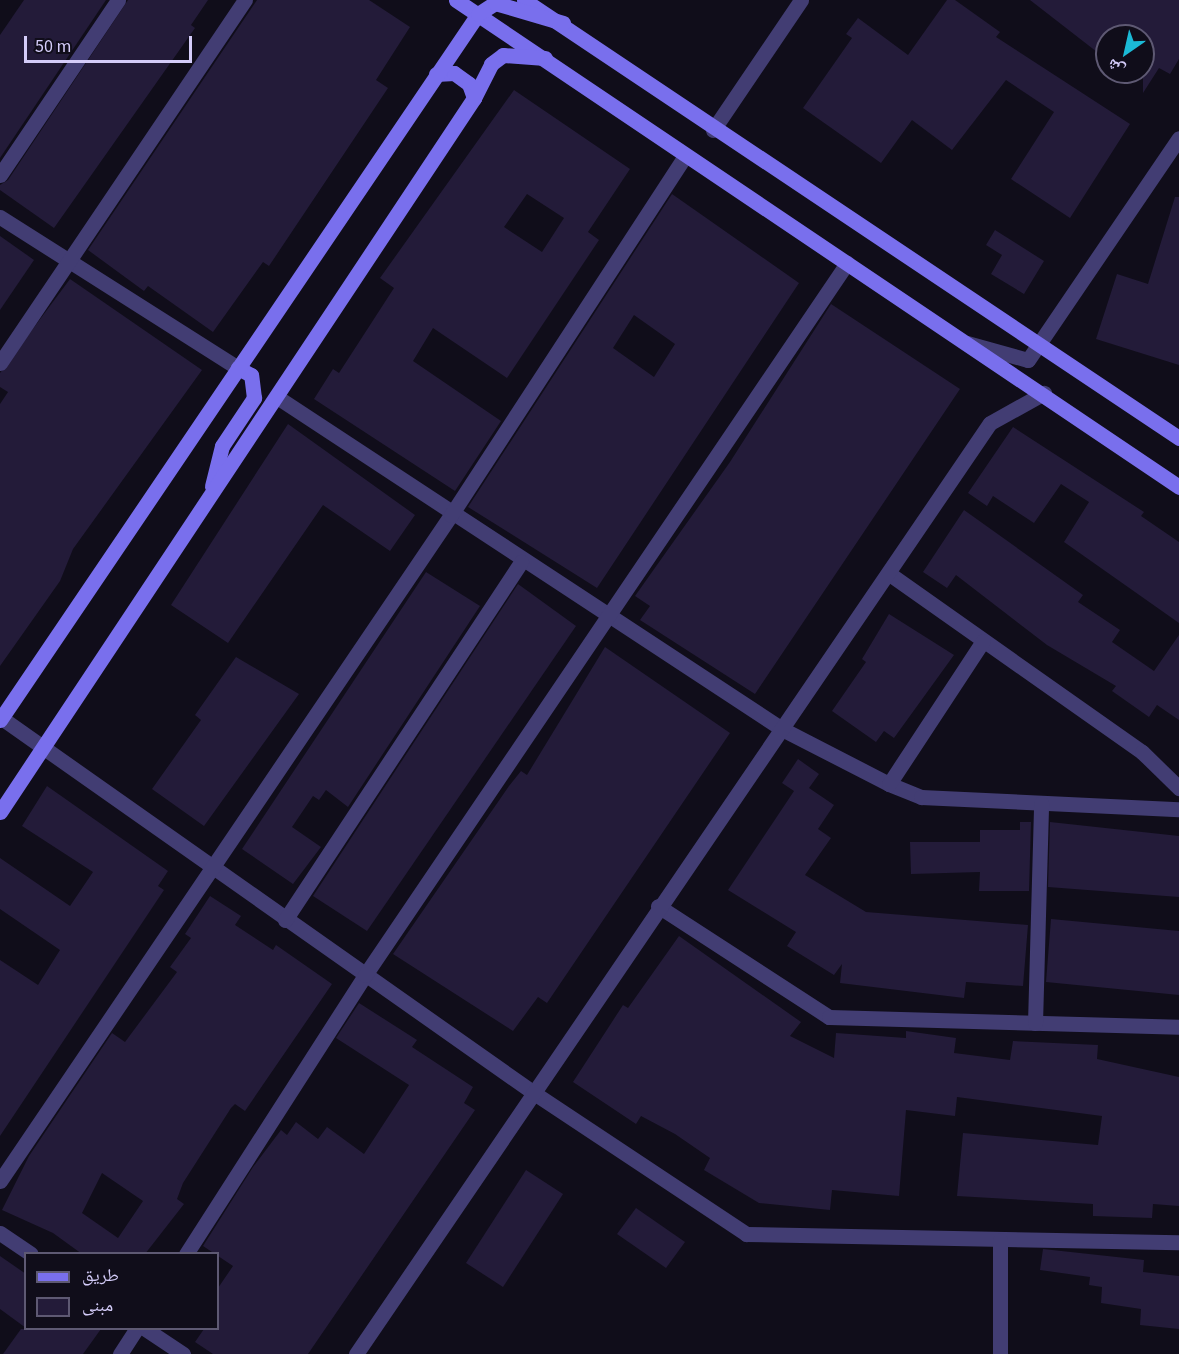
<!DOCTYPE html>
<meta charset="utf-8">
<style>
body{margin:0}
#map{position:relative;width:1179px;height:1354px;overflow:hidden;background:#100d1a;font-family:"Source Sans 3","Noto Naskh Arabic",sans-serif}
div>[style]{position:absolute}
.building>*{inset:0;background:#231b39}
.street>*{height:15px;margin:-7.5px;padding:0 7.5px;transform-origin:7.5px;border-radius:7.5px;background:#423d73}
.secondary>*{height:15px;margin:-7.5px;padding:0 7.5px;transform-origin:7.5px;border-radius:7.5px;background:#796fed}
span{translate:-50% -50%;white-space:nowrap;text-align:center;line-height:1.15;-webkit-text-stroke:4.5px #100d1a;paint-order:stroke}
.legend{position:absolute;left:24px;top:1252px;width:195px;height:78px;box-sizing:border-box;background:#100d1a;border:2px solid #5e5973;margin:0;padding:8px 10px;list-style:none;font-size:18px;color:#d4ccf9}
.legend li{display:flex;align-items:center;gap:12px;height:30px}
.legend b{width:30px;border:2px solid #5e5973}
.north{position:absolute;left:1095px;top:24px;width:60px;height:60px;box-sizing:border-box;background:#100d1a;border:2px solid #5e5973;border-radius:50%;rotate:214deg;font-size:16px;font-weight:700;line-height:24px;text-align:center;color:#d4ccf9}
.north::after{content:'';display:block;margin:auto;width:21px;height:27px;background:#1bb9d6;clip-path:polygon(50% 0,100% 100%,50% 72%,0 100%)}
.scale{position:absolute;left:24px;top:36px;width:168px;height:27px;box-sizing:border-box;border:3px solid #d4ccf9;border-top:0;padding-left:8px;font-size:18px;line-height:21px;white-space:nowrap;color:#d4ccf9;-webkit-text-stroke:4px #100d1a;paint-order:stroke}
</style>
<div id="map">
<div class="building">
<i style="clip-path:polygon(24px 0,106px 0,0 158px,0 35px)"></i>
<i style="clip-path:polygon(128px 0,208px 0,191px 25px,195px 28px,54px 228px,0 190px,0 185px,8px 180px)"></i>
<i style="clip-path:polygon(257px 0,369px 0,410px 27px,376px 80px,388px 88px,269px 266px,263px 262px,213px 332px,148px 286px,144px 291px,88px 250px)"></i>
<i style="clip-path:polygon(947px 0,955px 0,1000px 32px,996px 37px,1130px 124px,1070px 218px,1011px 179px,1054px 112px,1006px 80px,952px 150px,912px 120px,881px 163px,803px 108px,852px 38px,846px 34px,858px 18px,908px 55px)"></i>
<i style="clip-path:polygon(1030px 0,1179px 0,1179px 59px,1170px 74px,1159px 68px,1143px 93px,1143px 36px,1107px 36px,1097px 52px)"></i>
<i style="clip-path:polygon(evenodd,514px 90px,630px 169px,588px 232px,599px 240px,507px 378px,433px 328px,413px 361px,501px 421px,455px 491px,314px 399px,333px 369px,339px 373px,394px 288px,380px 278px,514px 90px,527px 194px,564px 218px,542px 252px,504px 227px,527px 194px)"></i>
<i style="clip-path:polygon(evenodd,672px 194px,799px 283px,597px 588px,468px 507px,672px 194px,634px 315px,675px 344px,654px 377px,613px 348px,634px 315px)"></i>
<i style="clip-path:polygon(1175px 197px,1179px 197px,1179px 365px,1096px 339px,1117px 274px,1148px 284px)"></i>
<i style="clip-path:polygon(995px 230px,1044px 261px,1024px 294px,991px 274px,1002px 255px,986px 245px)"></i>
<i style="clip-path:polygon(0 236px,34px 260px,0 310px)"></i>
<i style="clip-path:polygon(70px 279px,202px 370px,73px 549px,60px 581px,0 666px,0 404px,8px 392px,0 387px,0 373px)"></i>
<i style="clip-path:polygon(831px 304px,960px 389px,755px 694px,640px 620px,650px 606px,635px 596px,730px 462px)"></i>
<i style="clip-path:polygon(288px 424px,415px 515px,390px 551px,323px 505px,228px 643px,171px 605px)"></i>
<i style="clip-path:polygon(1013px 427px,1144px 512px,1141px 516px,1179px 542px,1179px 623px,1064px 542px,1089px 502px,1061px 484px,1034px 523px,993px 496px,987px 506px,968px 493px)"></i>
<i style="clip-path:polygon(964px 510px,1083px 595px,1078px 602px,1120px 630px,1112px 642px,1154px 671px,1179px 635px,1179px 720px,1157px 705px,1149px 717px,1112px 691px,1116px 686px,1047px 645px,956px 575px,947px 588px,923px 572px)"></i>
<i style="clip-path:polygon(426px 572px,480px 606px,348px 807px,326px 790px,319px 800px,313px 796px,292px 827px,321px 847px,293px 884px,242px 849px)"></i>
<i style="clip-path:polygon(518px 584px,576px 626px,367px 931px,313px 896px)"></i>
<i style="clip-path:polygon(889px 614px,954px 655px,894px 738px,884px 731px,876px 742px,832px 711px,866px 662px,862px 659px)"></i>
<i style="clip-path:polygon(605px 647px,730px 733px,547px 1003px,538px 997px,513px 1031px,393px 954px,509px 786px,521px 771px,527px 775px)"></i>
<i style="clip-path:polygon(236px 657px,299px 694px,204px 826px,152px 789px,201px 720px,195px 715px)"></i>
<i style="clip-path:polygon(798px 759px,819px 774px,809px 788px,834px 805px,818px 829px,831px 838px,805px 875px,866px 912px,1028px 925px,1023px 986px,966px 982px,964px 998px,840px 983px,842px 964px,834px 975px,787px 946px,796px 932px,728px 890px,794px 791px,782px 783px)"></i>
<i style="clip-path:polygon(47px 786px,168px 871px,158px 886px,164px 890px,0 1136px,0 960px,38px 985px,60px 950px,0 909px,0 858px,70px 906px,93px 872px,22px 826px)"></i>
<i style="clip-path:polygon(1020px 822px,1031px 822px,1029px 891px,979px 891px,980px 872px,911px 874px,910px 842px,980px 842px,980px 830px,1020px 830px)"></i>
<i style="clip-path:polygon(1050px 822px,1179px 836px,1179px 897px,1048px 887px)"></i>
<i style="clip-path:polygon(evenodd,210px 896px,241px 916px,235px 925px,273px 950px,276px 945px,332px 984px,245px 1111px,235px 1104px,231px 1108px,183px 1183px,177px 1199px,184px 1204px,145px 1254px,82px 1254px,53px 1233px,2px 1210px,29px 1156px,112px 1033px,125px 1042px,177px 972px,170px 967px,191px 938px,185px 934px,210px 896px,102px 1173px,143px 1201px,118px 1238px,82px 1213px,102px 1173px)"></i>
<i style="clip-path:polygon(1051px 919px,1179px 931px,1179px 995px,1046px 982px)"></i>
<i style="clip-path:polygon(679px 936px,801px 1022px,790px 1036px,834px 1058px,836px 1033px,906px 1038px,906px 1031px,956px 1038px,954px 1053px,1010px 1060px,1013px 1041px,1098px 1045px,1097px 1059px,1179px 1077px,1179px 1206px,1153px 1204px,1152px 1218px,1093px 1216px,1093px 1204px,957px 1196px,963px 1133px,1098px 1145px,1102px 1116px,957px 1097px,955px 1116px,906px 1110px,899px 1196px,832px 1190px,830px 1210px,759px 1203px,704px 1170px,710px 1158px,675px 1134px,641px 1116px,636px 1124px,573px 1082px,623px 1005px,628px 1008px)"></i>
<i style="clip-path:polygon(359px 1003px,417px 1040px,412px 1047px,473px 1087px,464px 1103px,475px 1110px,308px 1354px,213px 1354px,195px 1342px,204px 1329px,218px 1329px,218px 1288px,233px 1266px,203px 1246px,253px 1167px,281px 1130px,287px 1135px,296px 1122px,318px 1139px,327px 1127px,364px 1154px,409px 1085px,336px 1038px)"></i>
<i style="clip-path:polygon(526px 1170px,563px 1194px,503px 1287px,466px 1263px)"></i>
<i style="clip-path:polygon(636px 1208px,685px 1242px,666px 1268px,617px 1234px)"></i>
<i style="clip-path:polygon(1043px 1249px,1144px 1260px,1143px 1272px,1179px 1276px,1179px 1329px,1140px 1325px,1141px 1309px,1101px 1303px,1102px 1287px,1089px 1285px,1090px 1277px,1040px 1270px)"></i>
<i style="clip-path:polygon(0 1256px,26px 1274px,26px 1328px,0 1309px)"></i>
<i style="clip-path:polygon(21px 1329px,101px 1329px,83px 1354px,3px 1354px)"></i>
</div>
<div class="street">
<i style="left:713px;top:130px;width:157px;rotate:-55.9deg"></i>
<i style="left:0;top:175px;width:211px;rotate:-56deg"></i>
<i style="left:0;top:217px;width:282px;rotate:32.4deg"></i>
<i style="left:967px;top:343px;width:63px;rotate:15.6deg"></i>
<i style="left:1028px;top:360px;width:268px;rotate:-55.8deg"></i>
<i style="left:0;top:363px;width:438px;rotate:-56deg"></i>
<i style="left:277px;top:397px;width:604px;rotate:33.32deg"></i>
<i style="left:782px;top:729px;width:120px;rotate:27.2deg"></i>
<i style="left:889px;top:784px;width:35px;rotate:22deg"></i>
<i style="left:921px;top:797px;width:258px;rotate:2.7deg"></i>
<i style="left:891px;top:575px;width:307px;rotate:35.2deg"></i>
<i style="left:1142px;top:752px;width:52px;rotate:44.2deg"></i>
<i style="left:0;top:717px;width:653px;rotate:35.15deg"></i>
<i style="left:534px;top:1093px;width:255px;rotate:33.6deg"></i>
<i style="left:746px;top:1234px;width:433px;rotate:1.1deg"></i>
<i style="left:889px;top:784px;width:171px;rotate:-56.7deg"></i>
<i style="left:658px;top:906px;width:204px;rotate:33deg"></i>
<i style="left:829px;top:1017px;width:350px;rotate:1.6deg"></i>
<i style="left:285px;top:920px;width:429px;rotate:-56.6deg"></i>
<i style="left:1035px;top:1023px;width:220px;rotate:-88.4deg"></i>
<i style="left:0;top:1181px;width:804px;rotate:-55.9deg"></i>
<i style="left:451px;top:515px;width:429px;rotate:-56.9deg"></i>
<i style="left:0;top:1233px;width:37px;rotate:34deg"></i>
<i style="left:186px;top:1254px;width:331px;rotate:-57.3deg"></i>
<i style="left:365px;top:975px;width:860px;rotate:-55.9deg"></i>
<i style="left:144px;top:1328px;width:47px;rotate:33.7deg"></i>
<i style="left:120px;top:1354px;width:31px;rotate:-57deg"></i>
<i style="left:356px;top:1354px;width:1126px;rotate:-55.75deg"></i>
<i style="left:990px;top:423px;width:62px;rotate:-29.1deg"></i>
<i style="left:1000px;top:1354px;width:114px;rotate:-90deg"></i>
</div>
<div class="secondary">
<i style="left:456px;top:0;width:872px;rotate:33.96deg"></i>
<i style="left:524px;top:0;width:788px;rotate:33.77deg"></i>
<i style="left:436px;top:74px;width:18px;rotate:-3deg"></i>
<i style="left:454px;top:73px;width:19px;rotate:36deg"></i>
<i style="left:469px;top:84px;width:15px;rotate:70deg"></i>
<i style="left:212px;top:486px;width:41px;rotate:-76deg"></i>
<i style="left:222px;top:446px;width:58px;rotate:-56.3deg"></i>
<i style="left:254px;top:398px;width:23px;rotate:-97deg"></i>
<i style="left:251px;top:375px;width:15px;rotate:-152deg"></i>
<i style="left:0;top:720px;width:853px;rotate:-55.9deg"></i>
<i style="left:478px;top:14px;width:20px;rotate:-33deg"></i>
<i style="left:495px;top:3px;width:71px;rotate:16.4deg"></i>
<i style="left:0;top:812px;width:857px;rotate:-56.42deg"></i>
<i style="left:474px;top:98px;width:38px;rotate:-63deg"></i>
<i style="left:491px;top:64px;width:15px;rotate:-37deg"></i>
<i style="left:503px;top:55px;width:42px;rotate:4.1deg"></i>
</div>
<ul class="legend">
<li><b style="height:8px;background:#796fed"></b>طريق</li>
<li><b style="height:16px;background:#231b39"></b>مبنى</li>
</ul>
<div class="north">ش</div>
<div class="scale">50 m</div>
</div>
